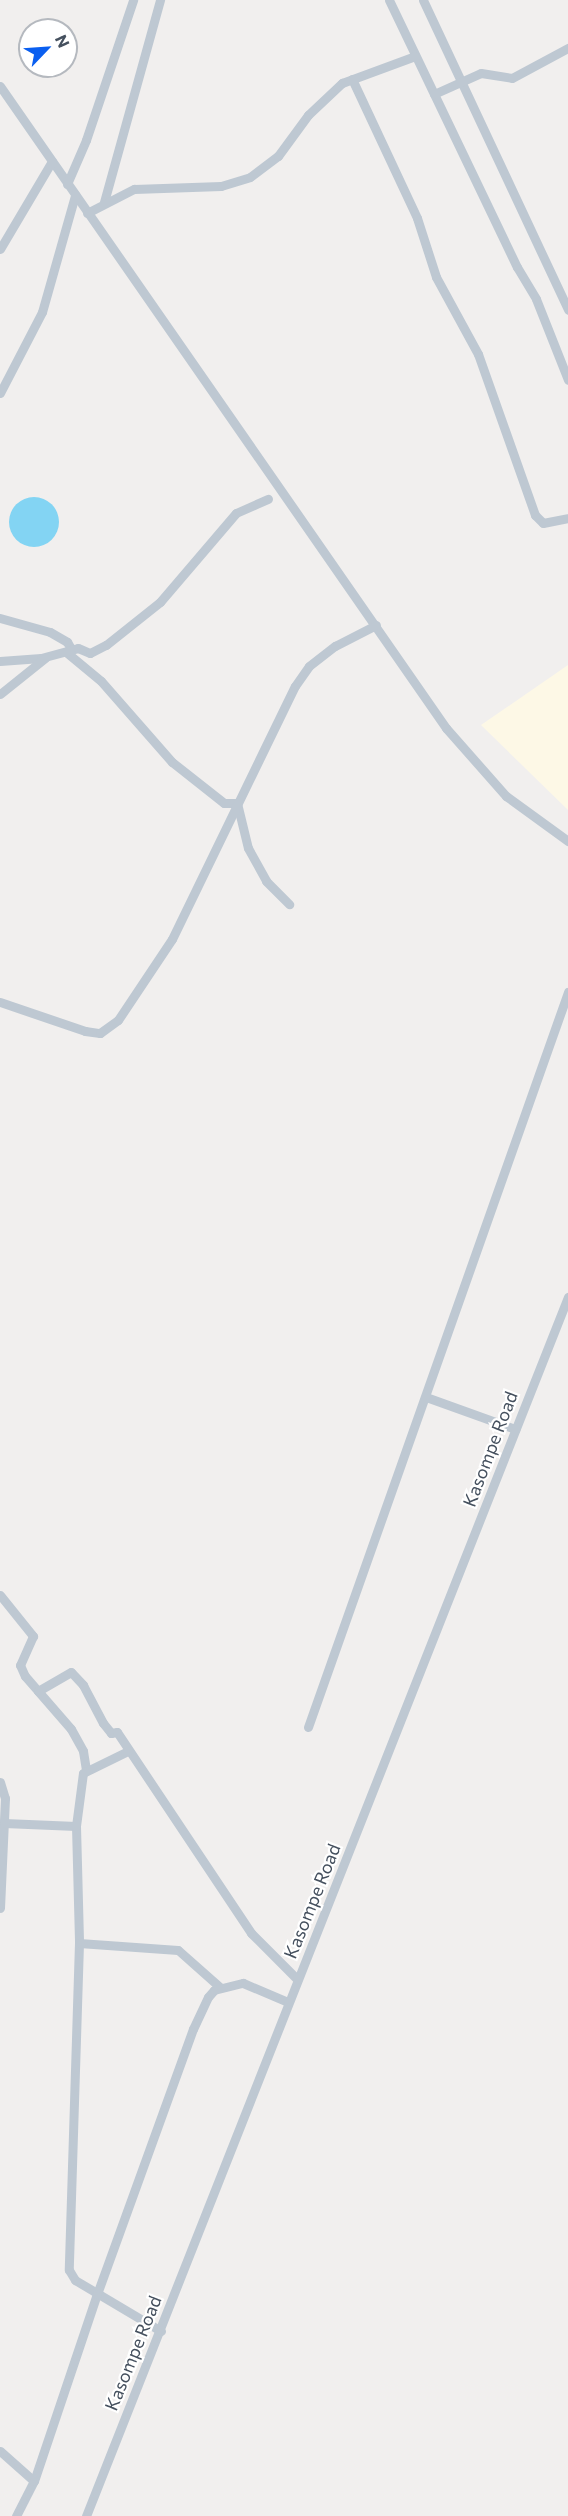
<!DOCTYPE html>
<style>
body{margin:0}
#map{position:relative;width:568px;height:2516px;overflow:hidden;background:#f1efee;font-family:Commissioner,sans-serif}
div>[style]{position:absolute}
.commercial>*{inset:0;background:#fdf8e6}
.water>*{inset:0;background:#83d4f3}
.round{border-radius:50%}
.minor>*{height:9px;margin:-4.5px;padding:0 4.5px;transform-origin:4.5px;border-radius:4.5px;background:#bec8d2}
span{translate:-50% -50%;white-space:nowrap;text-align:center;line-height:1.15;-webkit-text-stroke:4.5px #fff;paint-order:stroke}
.street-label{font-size:18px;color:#45505e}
.north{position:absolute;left:18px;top:18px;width:60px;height:60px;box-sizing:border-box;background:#fff;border:2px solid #b5b9bf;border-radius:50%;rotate:65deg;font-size:16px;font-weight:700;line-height:24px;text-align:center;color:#45505e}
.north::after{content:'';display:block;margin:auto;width:21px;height:27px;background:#0a5ff0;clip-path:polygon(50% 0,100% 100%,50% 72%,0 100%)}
</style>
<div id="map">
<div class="commercial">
<i style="clip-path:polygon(568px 665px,568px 810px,481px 725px)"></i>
</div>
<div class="water">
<i class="round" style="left:9px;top:497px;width:50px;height:50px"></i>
</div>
<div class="minor">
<i style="left:389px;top:0;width:296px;rotate:64.4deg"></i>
<i style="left:517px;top:267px;width:37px;rotate:59deg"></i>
<i style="left:536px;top:299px;width:87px;rotate:68.4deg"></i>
<i style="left:423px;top:0;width:342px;rotate:64.9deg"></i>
<i style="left:352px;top:79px;width:153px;rotate:64.9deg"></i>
<i style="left:417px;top:218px;width:62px;rotate:72.1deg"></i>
<i style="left:436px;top:277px;width:88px;rotate:61.4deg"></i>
<i style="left:478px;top:354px;width:171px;rotate:70.5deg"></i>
<i style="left:535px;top:515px;width:11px;rotate:45deg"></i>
<i style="left:543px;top:523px;width:25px;rotate:-11deg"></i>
<i style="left:0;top:86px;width:782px;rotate:55.21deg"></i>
<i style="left:446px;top:728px;width:91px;rotate:48.6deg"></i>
<i style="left:506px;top:796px;width:77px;rotate:36deg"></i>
<i style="left:434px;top:94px;width:51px;rotate:-24.1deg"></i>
<i style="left:481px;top:73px;width:31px;rotate:9deg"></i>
<i style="left:512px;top:78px;width:64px;rotate:-28.2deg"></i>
<i style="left:67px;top:184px;width:48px;rotate:-66.6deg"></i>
<i style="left:86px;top:140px;width:148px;rotate:-71.4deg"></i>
<i style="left:104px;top:202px;width:210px;rotate:-74.5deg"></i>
<i style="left:87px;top:213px;width:53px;rotate:-27.1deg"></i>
<i style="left:134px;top:189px;width:87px;rotate:-2deg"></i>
<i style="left:221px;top:186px;width:30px;rotate:-17deg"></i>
<i style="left:250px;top:177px;width:35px;rotate:-37deg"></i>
<i style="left:278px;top:156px;width:51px;rotate:-53.8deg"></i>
<i style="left:308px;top:115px;width:47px;rotate:-43.3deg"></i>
<i style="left:342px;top:83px;width:78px;rotate:-20.3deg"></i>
<i style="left:0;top:249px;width:102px;rotate:-59.4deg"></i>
<i style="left:0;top:393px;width:91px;rotate:-62.6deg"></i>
<i style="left:42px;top:312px;width:122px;rotate:-74.2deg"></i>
<i style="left:0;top:618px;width:52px;rotate:15.6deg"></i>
<i style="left:50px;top:632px;width:20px;rotate:30deg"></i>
<i style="left:67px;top:642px;width:9px;rotate:58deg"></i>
<i style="left:66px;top:652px;width:45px;rotate:39.6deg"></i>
<i style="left:101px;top:681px;width:108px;rotate:48.8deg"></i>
<i style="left:172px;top:762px;width:66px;rotate:38.3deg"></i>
<i style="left:224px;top:803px;width:13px"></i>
<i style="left:237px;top:803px;width:46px;rotate:76.3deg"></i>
<i style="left:248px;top:848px;width:38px;rotate:61deg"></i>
<i style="left:266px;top:881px;width:33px;rotate:45deg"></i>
<i style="left:0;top:661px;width:41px;rotate:-4.2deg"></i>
<i style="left:41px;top:658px;width:38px;rotate:-15deg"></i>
<i style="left:78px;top:648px;width:13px;rotate:23deg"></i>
<i style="left:90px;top:653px;width:18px;rotate:-27deg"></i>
<i style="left:106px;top:645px;width:69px;rotate:-38.5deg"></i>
<i style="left:160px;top:602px;width:117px;rotate:-49.5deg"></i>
<i style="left:236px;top:513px;width:35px;rotate:-24deg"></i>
<i style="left:0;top:694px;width:58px;rotate:-38.7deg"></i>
<i style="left:0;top:1002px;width:90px;rotate:18.8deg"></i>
<i style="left:85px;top:1031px;width:15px;rotate:8deg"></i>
<i style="left:100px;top:1033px;width:22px;rotate:-36deg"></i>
<i style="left:118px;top:1020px;width:97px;rotate:-56.3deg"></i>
<i style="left:172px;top:939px;width:281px;rotate:-64.1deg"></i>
<i style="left:295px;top:686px;width:24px;rotate:-55deg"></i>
<i style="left:309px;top:666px;width:33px;rotate:-38deg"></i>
<i style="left:335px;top:646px;width:46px;rotate:-27.1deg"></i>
<i style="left:426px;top:1397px;width:95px;rotate:19.8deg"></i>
<i style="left:0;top:1595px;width:53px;rotate:51.2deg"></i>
<i style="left:33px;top:1636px;width:32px;rotate:114deg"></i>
<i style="left:20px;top:1665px;width:12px;rotate:66deg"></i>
<i style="left:25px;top:1676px;width:20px;rotate:49deg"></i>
<i style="left:38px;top:1691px;width:38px;rotate:-30deg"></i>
<i style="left:71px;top:1672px;width:18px;rotate:47deg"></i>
<i style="left:83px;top:1685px;width:43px;rotate:62.2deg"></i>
<i style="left:103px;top:1723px;width:13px;rotate:51deg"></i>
<i style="left:111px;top:1733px;width:6px;rotate:-9deg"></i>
<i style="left:117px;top:1732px;width:242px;rotate:56.3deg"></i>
<i style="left:251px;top:1933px;width:65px;rotate:45deg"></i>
<i style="left:38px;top:1691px;width:50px;rotate:49deg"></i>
<i style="left:71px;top:1729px;width:25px;rotate:61deg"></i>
<i style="left:83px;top:1751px;width:20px;rotate:81deg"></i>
<i style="left:308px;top:1727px;width:780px;rotate:-70.52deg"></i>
<i style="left:0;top:1782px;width:17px;rotate:73deg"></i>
<i style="left:5px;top:1798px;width:110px;rotate:92.6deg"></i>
<i style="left:4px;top:1823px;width:72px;rotate:2.4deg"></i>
<i style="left:76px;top:1826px;width:117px;rotate:88.5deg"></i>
<i style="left:79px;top:1943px;width:327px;rotate:91.8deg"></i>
<i style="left:69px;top:2270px;width:12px;rotate:59deg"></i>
<i style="left:75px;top:2280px;width:100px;rotate:30.7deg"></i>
<i style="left:76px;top:1826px;width:53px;rotate:-82.5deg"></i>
<i style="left:83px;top:1773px;width:50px;rotate:-26.1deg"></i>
<i style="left:79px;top:1943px;width:99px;rotate:4deg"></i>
<i style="left:178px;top:1950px;width:57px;rotate:41.5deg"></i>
<i style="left:0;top:2451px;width:45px;rotate:41.4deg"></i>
<i style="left:16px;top:2516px;width:39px;rotate:-63deg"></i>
<i style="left:34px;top:2481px;width:197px;rotate:-71.4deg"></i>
<i style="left:97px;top:2294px;width:282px;rotate:-70.1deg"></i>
<i style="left:193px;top:2029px;width:35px;rotate:-65deg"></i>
<i style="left:208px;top:1997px;width:9px;rotate:-49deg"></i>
<i style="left:214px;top:1990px;width:30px;rotate:-14deg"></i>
<i style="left:243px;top:1983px;width:49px;rotate:22.9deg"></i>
<i style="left:86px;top:2516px;width:1311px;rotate:-68.43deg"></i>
</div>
<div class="street-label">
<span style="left:490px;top:1449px;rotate:-69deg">Kasompe Road</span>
<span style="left:312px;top:1901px;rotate:-68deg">Kasompe Road</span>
<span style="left:133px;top:2353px;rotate:-68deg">Kasompe Road</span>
</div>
<div class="north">N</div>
</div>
